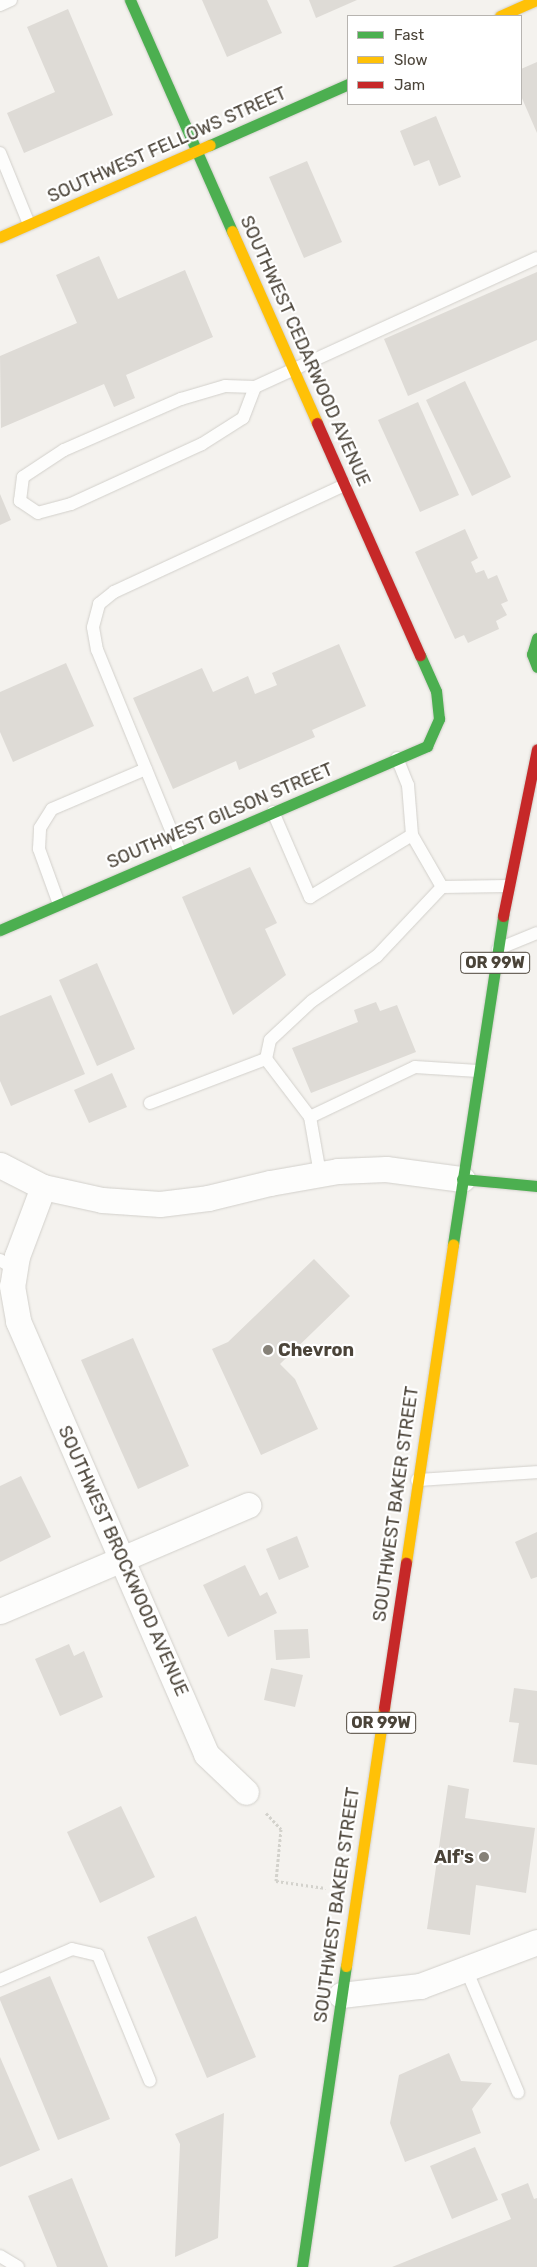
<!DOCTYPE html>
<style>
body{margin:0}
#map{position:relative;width:537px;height:2267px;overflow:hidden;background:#f4f2ee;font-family:Rubik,sans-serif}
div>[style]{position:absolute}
.building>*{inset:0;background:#dedbd6}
.path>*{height:3px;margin-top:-1.5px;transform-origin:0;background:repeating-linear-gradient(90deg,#d3d2cc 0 2.5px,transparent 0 5px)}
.roads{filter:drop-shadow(0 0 1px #d2d0cb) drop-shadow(0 0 1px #d2d0cb)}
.lane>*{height:12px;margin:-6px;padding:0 6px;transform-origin:6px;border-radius:6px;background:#fdfdfc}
.street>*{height:25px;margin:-12.5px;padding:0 12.5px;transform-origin:12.5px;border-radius:12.5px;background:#fdfdfc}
.fast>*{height:11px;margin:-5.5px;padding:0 5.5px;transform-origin:5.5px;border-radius:5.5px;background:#4caf50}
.slow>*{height:11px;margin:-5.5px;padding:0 5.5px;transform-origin:5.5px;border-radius:5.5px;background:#ffc107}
.jam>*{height:11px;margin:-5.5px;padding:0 5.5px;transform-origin:5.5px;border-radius:5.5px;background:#c62828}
.dots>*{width:14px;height:14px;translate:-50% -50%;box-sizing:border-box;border:2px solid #fff;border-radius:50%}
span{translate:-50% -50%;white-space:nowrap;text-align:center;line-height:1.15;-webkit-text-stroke:4.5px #fff;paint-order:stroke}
.shield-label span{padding:1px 4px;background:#fff;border:1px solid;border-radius:4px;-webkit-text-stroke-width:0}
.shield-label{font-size:16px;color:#4b4439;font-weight:700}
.street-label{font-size:18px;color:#4b4439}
.poi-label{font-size:18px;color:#4b4439;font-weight:700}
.left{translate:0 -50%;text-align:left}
.right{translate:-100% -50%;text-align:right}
.legend{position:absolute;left:347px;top:15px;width:175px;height:90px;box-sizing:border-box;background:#fff;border:1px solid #b7b4b0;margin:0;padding:6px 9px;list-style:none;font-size:15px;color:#4b4439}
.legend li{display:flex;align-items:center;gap:10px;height:25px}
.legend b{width:25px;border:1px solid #b7b4b0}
</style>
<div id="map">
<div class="building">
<i style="clip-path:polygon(202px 0,267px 0,282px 33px,227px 57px)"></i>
<i style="clip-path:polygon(309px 0,357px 0,316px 18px)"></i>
<i style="clip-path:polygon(68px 9px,113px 115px,24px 153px,7px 113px,55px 92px,27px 27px)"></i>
<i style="clip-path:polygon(537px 62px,537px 133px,521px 96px,521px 69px)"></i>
<i style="clip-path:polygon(436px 116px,461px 177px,439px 186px,429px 160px,414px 166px,400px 131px)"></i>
<i style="clip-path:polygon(307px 161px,342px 242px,304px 258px,269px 177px)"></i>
<i style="clip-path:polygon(99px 256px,118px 299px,185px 270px,213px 337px,126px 375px,135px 398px,114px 407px,104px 384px,1px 428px,0 356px,77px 323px,56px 275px)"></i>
<i style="clip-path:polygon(537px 272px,537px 340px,408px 396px,384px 339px)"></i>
<i style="clip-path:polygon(465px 381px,511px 477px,472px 496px,426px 400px)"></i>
<i style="clip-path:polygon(418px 402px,459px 495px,420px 512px,378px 420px)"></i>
<i style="clip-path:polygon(0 494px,11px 520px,0 525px)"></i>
<i style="clip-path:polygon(465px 529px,478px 558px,471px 562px,476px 573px,484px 570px,488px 579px,497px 575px,508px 601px,501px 604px,507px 615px,496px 621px,499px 629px,468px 643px,464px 635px,455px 639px,415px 552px)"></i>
<i style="clip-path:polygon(339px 644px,366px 706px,312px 730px,315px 737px,239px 770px,236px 761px,173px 789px,133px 698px,202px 668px,213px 692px,248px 676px,255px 694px,277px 685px,272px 673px)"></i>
<i style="clip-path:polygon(66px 663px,94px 726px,13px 762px,0 732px,0 692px)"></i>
<i style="clip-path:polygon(250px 867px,277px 923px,265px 929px,286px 975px,233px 1015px,182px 897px)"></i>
<i style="clip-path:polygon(97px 963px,135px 1049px,97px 1066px,59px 980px)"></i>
<i style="clip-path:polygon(51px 995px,85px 1074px,11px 1106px,0 1081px,0 1016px)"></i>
<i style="clip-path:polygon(376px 1002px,380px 1011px,397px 1005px,416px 1052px,311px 1093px,292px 1048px,358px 1022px,354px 1010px)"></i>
<i style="clip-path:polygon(112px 1073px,127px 1107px,89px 1123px,74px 1090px)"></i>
<i style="clip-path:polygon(314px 1259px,350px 1296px,280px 1364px,295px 1379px,318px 1429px,261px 1455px,212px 1349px,228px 1342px)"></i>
<i style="clip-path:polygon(133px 1338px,189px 1466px,138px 1489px,81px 1360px)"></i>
<i style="clip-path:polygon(21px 1476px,51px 1537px,0 1562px,0 1486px)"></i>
<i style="clip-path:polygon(537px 1532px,537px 1577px,531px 1579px,515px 1542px)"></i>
<i style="clip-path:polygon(297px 1536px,309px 1567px,279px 1580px,266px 1549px)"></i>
<i style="clip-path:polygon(245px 1565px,260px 1596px,267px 1592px,277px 1613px,228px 1637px,203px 1585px)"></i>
<i style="clip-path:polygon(308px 1629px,310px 1658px,276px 1660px,274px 1630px)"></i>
<i style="clip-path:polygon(69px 1644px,74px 1656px,84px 1651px,103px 1697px,60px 1716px,35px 1659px)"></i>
<i style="clip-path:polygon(271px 1668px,303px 1675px,295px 1707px,264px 1700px)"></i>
<i style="clip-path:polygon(514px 1688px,537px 1691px,537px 1765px,513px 1762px,519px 1723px,509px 1722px)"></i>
<i style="clip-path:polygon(448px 1785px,469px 1789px,465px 1818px,535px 1828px,526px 1893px,476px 1885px,470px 1935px,427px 1929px)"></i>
<i style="clip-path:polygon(121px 1806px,155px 1877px,100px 1903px,67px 1832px)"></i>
<i style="clip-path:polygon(196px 1916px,256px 2057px,207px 2078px,147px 1937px)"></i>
<i style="clip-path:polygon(50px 1976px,110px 2119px,58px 2140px,0 2000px,0 1997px)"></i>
<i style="clip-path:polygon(449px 2053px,461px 2081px,492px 2083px,472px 2109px,481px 2133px,405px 2162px,390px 2123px,399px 2075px)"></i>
<i style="clip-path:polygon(0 2057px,40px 2150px,0 2167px)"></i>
<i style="clip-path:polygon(224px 2113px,218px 2238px,175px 2257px,180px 2144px,175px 2134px)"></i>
<i style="clip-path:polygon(475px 2147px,498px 2200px,452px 2219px,430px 2166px)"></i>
<i style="clip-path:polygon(72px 2178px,108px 2267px,57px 2267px,28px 2196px)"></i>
<i style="clip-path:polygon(528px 2183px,534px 2199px,537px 2198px,537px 2267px,392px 2267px,511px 2219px,501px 2194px)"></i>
</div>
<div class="path">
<i style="left:266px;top:1813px;width:22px;rotate:47deg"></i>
<i style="left:281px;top:1829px;width:52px;rotate:95.5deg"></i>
<i style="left:276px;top:1881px;width:50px;rotate:8deg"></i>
</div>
<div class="roads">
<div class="lane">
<i style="left:0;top:5px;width:12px;rotate:-24deg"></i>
<i style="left:0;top:153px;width:77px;rotate:67.8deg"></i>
<i style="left:255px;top:387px;width:33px;rotate:111deg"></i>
<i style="left:243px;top:418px;width:49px;rotate:147.6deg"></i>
<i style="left:202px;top:444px;width:144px;rotate:155.4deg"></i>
<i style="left:71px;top:504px;width:34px;rotate:165deg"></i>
<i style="left:38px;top:513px;width:22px;rotate:-146deg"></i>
<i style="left:20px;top:501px;width:24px;rotate:-83deg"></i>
<i style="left:23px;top:477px;width:49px;rotate:-33.4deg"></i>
<i style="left:64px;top:450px;width:128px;rotate:-23.6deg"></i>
<i style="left:181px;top:399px;width:46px;rotate:-16.5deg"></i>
<i style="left:225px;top:386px;width:30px;rotate:2deg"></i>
<i style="left:255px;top:387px;width:310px;rotate:-24.6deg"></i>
<i style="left:397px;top:758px;width:29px;rotate:68deg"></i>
<i style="left:408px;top:785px;width:50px;rotate:85.4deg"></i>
<i style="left:412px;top:835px;width:60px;rotate:60deg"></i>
<i style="left:273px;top:812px;width:93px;rotate:66.5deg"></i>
<i style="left:310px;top:897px;width:119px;rotate:-31.3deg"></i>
<i style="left:180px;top:852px;width:218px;rotate:-112.3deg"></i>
<i style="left:97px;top:650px;width:23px;rotate:-100deg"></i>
<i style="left:93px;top:627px;width:24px;rotate:-75deg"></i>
<i style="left:99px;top:604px;width:19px;rotate:-39deg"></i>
<i style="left:114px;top:592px;width:255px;rotate:-24.9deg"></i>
<i style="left:59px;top:904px;width:59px;rotate:-110deg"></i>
<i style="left:39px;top:849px;width:21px;rotate:-87deg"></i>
<i style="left:40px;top:828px;width:22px;rotate:-58deg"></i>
<i style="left:52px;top:809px;width:102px;rotate:-23.1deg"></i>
<i style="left:498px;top:949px;width:42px;rotate:-22.3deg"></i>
<i style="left:266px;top:1059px;width:73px;rotate:52.8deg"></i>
<i style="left:310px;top:1117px;width:58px;rotate:80deg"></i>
<i style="left:150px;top:1103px;width:124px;rotate:-20.8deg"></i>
<i style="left:266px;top:1059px;width:19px;rotate:-78deg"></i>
<i style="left:270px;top:1040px;width:57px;rotate:-42.9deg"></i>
<i style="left:312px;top:1001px;width:79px;rotate:-34.7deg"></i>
<i style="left:377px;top:956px;width:95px;rotate:-46.7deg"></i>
<i style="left:442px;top:887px;width:66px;rotate:-0.9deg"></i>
<i style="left:310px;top:1117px;width:116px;rotate:-25.5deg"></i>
<i style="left:415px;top:1067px;width:63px;rotate:3.6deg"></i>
<i style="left:0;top:1260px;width:17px;rotate:31deg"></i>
<i style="left:417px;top:1480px;width:120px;rotate:-3.8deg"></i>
<i style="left:466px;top:1969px;width:134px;rotate:67.1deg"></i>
<i style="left:0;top:1980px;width:78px;rotate:-23.3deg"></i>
<i style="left:72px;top:1949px;width:27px;rotate:13deg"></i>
<i style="left:98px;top:1955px;width:136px;rotate:67.6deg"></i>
<i style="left:0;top:2256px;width:21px;rotate:31deg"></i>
</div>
<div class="street">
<i style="left:0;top:1165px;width:48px;rotate:27.1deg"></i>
<i style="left:43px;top:1187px;width:60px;rotate:12.4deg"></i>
<i style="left:102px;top:1200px;width:58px;rotate:3.9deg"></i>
<i style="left:160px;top:1204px;width:48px;rotate:-7.1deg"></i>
<i style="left:208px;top:1198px;width:64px;rotate:-13.6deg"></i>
<i style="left:270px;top:1183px;width:69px;rotate:-10deg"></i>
<i style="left:338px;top:1171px;width:48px;rotate:-2.4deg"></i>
<i style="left:386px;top:1169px;width:77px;rotate:7.5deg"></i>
<i style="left:43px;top:1187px;width:74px;rotate:110.6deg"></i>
<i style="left:17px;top:1256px;width:30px;rotate:99deg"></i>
<i style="left:12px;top:1286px;width:36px;rotate:80deg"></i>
<i style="left:18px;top:1321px;width:472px;rotate:66.5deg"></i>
<i style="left:206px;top:1754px;width:55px;rotate:43.5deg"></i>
<i style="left:0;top:1611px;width:270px;rotate:-23.1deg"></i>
<i style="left:341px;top:1995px;width:80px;rotate:-6.5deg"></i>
<i style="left:420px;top:1986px;width:125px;rotate:-20.6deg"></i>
</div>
<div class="fast">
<i style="left:130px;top:0;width:253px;rotate:66.2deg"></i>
<i style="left:210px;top:145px;width:151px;rotate:-23.8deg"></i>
<i style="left:537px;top:638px;width:17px;rotate:107deg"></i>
<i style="left:532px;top:654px;width:14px;rotate:69deg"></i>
<i style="left:0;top:930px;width:465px;rotate:-23.3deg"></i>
<i style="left:427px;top:746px;width:30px;rotate:-66deg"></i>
<i style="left:439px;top:719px;width:28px;rotate:-96deg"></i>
<i style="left:436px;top:691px;width:39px;rotate:-114deg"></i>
<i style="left:462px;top:1179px;width:75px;rotate:5.3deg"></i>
<i style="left:453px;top:1244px;width:332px;rotate:-81.3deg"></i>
<i style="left:302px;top:2267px;width:304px;rotate:-81.7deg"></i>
</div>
<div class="slow">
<i style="left:500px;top:16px;width:39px;rotate:-24deg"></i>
<i style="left:232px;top:231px;width:210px;rotate:66.1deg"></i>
<i style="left:0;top:237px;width:229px;rotate:-23.7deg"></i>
<i style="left:406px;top:1563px;width:322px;rotate:-81.6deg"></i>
<i style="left:346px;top:1966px;width:261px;rotate:-81.6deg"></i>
</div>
<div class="jam">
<i style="left:317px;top:423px;width:254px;rotate:66.1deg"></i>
<i style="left:503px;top:916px;width:170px;rotate:-78.5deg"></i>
<i style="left:384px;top:1708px;width:147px;rotate:-81.4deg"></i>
</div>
</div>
<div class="dots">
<i style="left:268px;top:1350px;background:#868178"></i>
<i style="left:484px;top:1857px;background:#868178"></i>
</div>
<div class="shield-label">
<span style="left:495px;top:963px">OR 99W</span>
<span style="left:381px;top:1723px">OR 99W</span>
</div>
<div class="street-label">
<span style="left:167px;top:145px;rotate:-24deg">SOUTHWEST FELLOWS STREET</span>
<span style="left:305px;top:351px;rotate:66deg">SOUTHWEST CEDARWOOD AVENUE</span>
<span style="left:220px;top:816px;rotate:-23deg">SOUTHWEST GILSON STREET</span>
<span style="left:396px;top:1504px;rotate:-82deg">SOUTHWEST BAKER STREET</span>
<span style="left:123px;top:1561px;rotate:66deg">SOUTHWEST BROCKWOOD AVENUE</span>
<span style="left:337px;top:1905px;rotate:-82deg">SOUTHWEST BAKER STREET</span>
</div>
<div class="poi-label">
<span class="left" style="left:278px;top:1350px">Chevron</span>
<span class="right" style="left:474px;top:1857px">Alf's</span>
</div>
<ul class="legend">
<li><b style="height:6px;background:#4caf50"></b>Fast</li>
<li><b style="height:6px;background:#ffc107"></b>Slow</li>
<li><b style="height:6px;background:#c62828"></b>Jam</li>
</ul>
</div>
